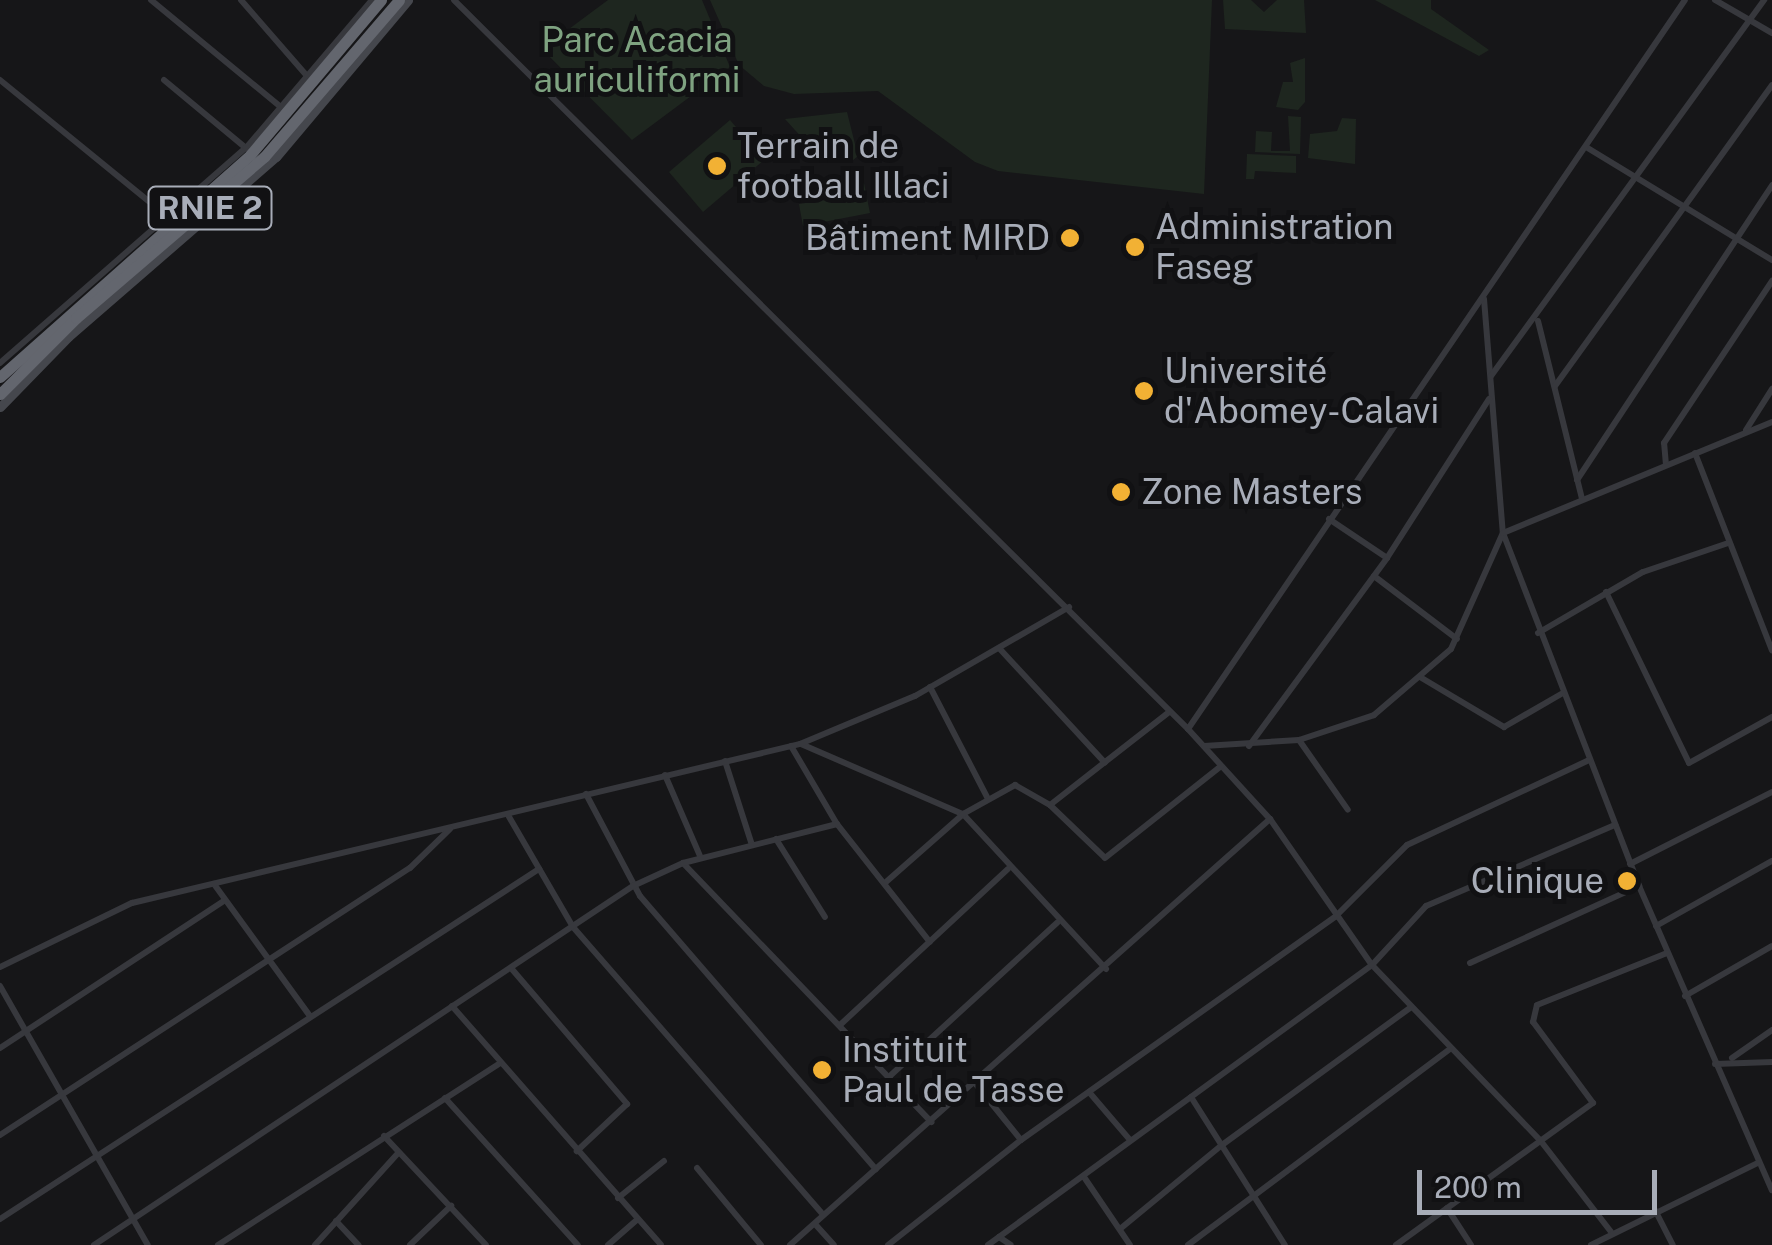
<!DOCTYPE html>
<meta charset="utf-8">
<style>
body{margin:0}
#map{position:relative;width:1772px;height:1245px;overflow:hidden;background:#161618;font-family:"Public Sans",sans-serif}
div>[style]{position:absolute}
.green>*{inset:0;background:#1e261f}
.street>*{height:6px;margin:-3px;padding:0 3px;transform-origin:3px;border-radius:3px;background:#37383d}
.secondary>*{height:9px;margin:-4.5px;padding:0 4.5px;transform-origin:4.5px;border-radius:4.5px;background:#45474d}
.highway>*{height:11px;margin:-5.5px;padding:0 5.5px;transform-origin:5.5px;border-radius:5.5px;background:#63666e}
.dots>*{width:28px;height:28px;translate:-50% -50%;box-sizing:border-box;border:5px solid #111113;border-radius:50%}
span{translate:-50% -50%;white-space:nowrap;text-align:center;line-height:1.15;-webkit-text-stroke:10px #111113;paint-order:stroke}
.shield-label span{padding:2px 8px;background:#111113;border:2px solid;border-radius:8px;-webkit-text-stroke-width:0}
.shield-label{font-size:32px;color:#a8adb8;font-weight:700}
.park-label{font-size:35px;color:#7fa381}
.poi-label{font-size:35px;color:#a8adb8}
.left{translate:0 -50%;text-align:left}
.right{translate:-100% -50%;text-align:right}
.scale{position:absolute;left:1417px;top:1170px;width:240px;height:45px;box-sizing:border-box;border:5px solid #a8adb8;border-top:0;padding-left:12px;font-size:30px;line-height:35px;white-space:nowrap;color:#a8adb8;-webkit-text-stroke:8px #111113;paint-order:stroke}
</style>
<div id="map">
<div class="green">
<i style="clip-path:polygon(608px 0,702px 0,730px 67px,632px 140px,542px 49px)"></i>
<i style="clip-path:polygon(710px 0,1212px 0,1204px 194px,998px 171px,975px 162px,878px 91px,794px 94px,764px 86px,739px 65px)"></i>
<i style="clip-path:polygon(1223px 0,1251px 0,1264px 12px,1277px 0,1304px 0,1306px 33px,1225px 29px)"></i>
<i style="clip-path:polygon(1375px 0,1431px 0,1431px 9px,1489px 50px,1479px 56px)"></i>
<i style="clip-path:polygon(1305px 58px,1305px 102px,1298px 110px,1276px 107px,1283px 82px,1293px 82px,1290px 63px)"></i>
<i style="clip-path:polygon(847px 112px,858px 156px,852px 161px,820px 139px,804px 140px,785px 119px)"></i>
<i style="clip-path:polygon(1288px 116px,1301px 117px,1300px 154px,1255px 152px,1256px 131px,1272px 132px,1271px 151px,1290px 151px)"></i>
<i style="clip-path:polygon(1342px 118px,1356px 119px,1355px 164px,1308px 158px,1310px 134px,1337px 131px)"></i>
<i style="clip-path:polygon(730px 120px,764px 160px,703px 212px,669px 172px)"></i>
<i style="clip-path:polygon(1247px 154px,1296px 156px,1296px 173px,1255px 171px,1254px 179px,1246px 179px)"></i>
<i style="clip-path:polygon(864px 183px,870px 213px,803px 226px,799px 204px,858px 195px,857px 185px)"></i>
</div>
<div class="street">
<i style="left:151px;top:0;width:170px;rotate:39.5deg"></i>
<i style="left:241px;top:0;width:102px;rotate:49deg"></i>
<i style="left:454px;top:0;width:1035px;rotate:44.8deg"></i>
<i style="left:1188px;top:729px;width:122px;rotate:47.7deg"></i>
<i style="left:1270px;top:819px;width:178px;rotate:55.1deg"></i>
<i style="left:1372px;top:965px;width:243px;rotate:46.2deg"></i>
<i style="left:1540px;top:1140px;width:116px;rotate:52.3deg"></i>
<i style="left:1715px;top:0;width:66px;rotate:30.1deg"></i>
<i style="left:0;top:80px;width:217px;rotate:39.2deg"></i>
<i style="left:164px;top:80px;width:107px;rotate:39.7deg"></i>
<i style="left:1586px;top:147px;width:218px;rotate:31.3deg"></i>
<i style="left:1484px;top:299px;width:235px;rotate:85.4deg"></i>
<i style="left:1503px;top:533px;width:378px;rotate:68.9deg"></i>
<i style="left:1639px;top:886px;width:332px;rotate:66.4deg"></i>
<i style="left:1538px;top:321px;width:183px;rotate:76.1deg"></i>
<i style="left:0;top:363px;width:327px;rotate:-41.2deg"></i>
<i style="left:246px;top:148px;width:194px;rotate:-49.6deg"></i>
<i style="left:1491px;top:376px;width:465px;rotate:-54deg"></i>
<i style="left:1555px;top:386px;width:371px;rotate:-54.2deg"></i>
<i style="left:1746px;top:430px;width:49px;rotate:-57.6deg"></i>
<i style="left:1695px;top:453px;width:212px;rotate:68.7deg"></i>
<i style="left:1666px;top:465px;width:22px;rotate:-95deg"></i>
<i style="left:1664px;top:443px;width:195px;rotate:-56.3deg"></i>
<i style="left:1577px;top:480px;width:354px;rotate:-56.5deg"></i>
<i style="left:1329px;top:519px;width:70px;rotate:33.9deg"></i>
<i style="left:1374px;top:576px;width:104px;rotate:37.2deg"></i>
<i style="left:1606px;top:592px;width:190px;rotate:64.1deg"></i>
<i style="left:1689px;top:763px;width:95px;rotate:-29deg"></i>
<i style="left:1538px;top:633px;width:121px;rotate:-30.2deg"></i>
<i style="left:1643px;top:572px;width:90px;rotate:-18.8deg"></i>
<i style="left:999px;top:648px;width:156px;rotate:47.3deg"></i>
<i style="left:1420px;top:677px;width:98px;rotate:30.8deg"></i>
<i style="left:1504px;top:727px;width:68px;rotate:-30deg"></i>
<i style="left:930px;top:687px;width:126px;rotate:62.6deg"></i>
<i style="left:1188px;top:729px;width:882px;rotate:-55.72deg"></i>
<i style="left:1299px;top:740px;width:85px;rotate:55deg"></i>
<i style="left:801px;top:744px;width:176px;rotate:23.4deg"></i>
<i style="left:963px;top:814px;width:211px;rotate:47.3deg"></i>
<i style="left:791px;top:746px;width:91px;rotate:59.5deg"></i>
<i style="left:837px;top:824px;width:150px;rotate:51.8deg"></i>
<i style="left:1204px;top:746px;width:95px;rotate:-3.6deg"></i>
<i style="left:1299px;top:740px;width:79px;rotate:-18.4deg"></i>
<i style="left:1374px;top:715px;width:101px;rotate:-40.6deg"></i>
<i style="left:1451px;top:649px;width:127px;rotate:-65.9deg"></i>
<i style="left:1503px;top:533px;width:291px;rotate:-22.4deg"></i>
<i style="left:1249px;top:746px;width:233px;rotate:-53.7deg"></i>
<i style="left:1387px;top:558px;width:189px;rotate:-57.3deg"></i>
<i style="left:725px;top:761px;width:88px;rotate:72.2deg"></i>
<i style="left:665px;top:775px;width:90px;rotate:66.6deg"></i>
<i style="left:586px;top:794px;width:115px;rotate:62.1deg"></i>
<i style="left:640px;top:896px;width:361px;rotate:49.2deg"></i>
<i style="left:1050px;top:805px;width:151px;rotate:-38deg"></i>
<i style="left:508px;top:815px;width:129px;rotate:59.9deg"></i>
<i style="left:573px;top:927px;width:381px;rotate:49deg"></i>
<i style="left:776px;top:839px;width:92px;rotate:57.9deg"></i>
<i style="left:683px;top:863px;width:359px;rotate:46.2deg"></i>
<i style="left:1630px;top:864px;width:159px;rotate:-26.9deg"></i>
<i style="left:886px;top:882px;width:103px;rotate:-41.4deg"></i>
<i style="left:963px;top:814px;width:60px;rotate:-29.1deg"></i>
<i style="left:1015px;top:785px;width:40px;rotate:29.7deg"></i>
<i style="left:1050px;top:805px;width:76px;rotate:43.9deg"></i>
<i style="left:1105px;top:858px;width:148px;rotate:-38.4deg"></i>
<i style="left:214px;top:884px;width:163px;rotate:54deg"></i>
<i style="left:1656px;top:926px;width:133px;rotate:-29.3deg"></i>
<i style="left:1470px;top:963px;width:186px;rotate:-24.5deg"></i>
<i style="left:0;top:967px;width:147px;rotate:-25.9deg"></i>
<i style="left:132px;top:903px;width:687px;rotate:-13.39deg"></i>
<i style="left:800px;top:744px;width:125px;rotate:-22.7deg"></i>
<i style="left:915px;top:696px;width:178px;rotate:-30deg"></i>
<i style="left:511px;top:968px;width:179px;rotate:49.5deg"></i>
<i style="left:627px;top:1104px;width:69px;rotate:136.8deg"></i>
<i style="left:0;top:986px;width:298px;rotate:60.3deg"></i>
<i style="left:1685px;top:996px;width:100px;rotate:-29.9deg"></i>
<i style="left:452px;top:1006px;width:317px;rotate:48.8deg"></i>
<i style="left:840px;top:1025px;width:229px;rotate:-42.9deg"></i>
<i style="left:0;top:1048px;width:269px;rotate:-33.3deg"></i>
<i style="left:1732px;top:1058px;width:49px;rotate:-35deg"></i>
<i style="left:1715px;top:1064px;width:57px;rotate:-2deg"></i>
<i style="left:891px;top:1075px;width:226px;rotate:-42.5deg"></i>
<i style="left:975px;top:1083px;width:73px;rotate:51.1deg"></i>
<i style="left:1089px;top:1092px;width:63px;rotate:49.5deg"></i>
<i style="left:1191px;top:1097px;width:175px;rotate:57.6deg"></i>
<i style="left:445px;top:1098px;width:198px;rotate:47.9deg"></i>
<i style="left:0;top:1135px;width:489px;rotate:-33.1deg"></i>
<i style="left:410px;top:868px;width:56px;rotate:-44.3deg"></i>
<i style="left:384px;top:1136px;width:149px;rotate:46.9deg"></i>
<i style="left:697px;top:1168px;width:100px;rotate:50.3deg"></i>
<i style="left:1084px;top:1177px;width:82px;rotate:55.9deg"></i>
<i style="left:618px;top:1198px;width:59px;rotate:-38.8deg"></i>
<i style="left:1447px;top:1208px;width:44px;rotate:57deg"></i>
<i style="left:1655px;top:1210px;width:39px;rotate:63deg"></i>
<i style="left:0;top:1219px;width:643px;rotate:-33deg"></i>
<i style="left:336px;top:1221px;width:33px;rotate:47deg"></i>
<i style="left:815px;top:1224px;width:28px;rotate:48deg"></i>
<i style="left:1120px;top:1229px;width:132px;rotate:-39.5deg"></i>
<i style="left:1222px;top:1145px;width:233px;rotate:-36.1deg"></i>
<i style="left:999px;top:1237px;width:14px;rotate:34deg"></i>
<i style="left:94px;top:1245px;width:648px;rotate:-33.67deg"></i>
<i style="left:633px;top:886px;width:55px;rotate:-24.7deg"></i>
<i style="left:683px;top:863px;width:159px;rotate:-14.2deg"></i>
<i style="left:218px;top:1245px;width:334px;rotate:-32.8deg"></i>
<i style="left:315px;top:1245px;width:124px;rotate:-47.9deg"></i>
<i style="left:410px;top:1245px;width:57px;rotate:-43.6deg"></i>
<i style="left:608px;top:1245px;width:38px;rotate:-41deg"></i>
<i style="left:790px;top:1245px;width:642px;rotate:-41.59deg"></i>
<i style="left:888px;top:1245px;width:169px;rotate:-38.3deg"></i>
<i style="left:1021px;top:1140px;width:385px;rotate:-35.4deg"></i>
<i style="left:1335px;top:917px;width:102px;rotate:-45deg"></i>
<i style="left:1407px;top:845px;width:201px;rotate:-25deg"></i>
<i style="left:988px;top:1245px;width:475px;rotate:-36.1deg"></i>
<i style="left:1372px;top:965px;width:80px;rotate:-47.5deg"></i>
<i style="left:1426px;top:906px;width:206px;rotate:-23.2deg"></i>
<i style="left:1188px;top:1245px;width:326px;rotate:-36.8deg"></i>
<i style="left:1396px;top:1245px;width:243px;rotate:-35.8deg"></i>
<i style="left:1593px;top:1103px;width:101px;rotate:-126.5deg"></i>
<i style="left:1533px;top:1022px;width:17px;rotate:-77deg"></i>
<i style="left:1537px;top:1005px;width:140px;rotate:-21.8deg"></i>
<i style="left:1591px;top:1245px;width:186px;rotate:-26.2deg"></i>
</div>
<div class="secondary">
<i style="left:0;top:407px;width:98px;rotate:-45.8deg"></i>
<i style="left:68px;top:337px;width:275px;rotate:-40.9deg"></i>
<i style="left:276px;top:157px;width:205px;rotate:-49.9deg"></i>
</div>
<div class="highway">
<i style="left:0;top:377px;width:334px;rotate:-41.6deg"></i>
<i style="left:250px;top:155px;width:203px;rotate:-49.8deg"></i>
<i style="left:0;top:394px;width:107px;rotate:-45deg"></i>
<i style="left:76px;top:318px;width:248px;rotate:-40.6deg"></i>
<i style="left:264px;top:157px;width:207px;rotate:-49.3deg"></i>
</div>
<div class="dots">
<i style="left:717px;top:166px;background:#f2b134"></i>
<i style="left:1070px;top:238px;background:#f2b134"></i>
<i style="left:1135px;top:247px;background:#f2b134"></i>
<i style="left:1144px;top:391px;background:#f2b134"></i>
<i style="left:1121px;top:492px;background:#f2b134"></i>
<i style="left:1627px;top:881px;background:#f2b134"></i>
<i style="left:822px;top:1070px;background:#f2b134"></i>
</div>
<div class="shield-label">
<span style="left:210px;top:208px">RNIE 2</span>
</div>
<div class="park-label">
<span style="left:637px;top:60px">Parc Acacia<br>auriculiformi</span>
</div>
<div class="poi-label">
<span class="left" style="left:737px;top:166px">Terrain de<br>football Illaci</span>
<span class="left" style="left:1155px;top:247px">Administration<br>Faseg</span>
<span class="right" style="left:1050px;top:238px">Bâtiment MIRD</span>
<span class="left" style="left:1164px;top:391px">Université<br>d'Abomey-Calavi</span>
<span class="left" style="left:1141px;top:492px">Zone Masters</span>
<span class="right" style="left:1604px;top:881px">Clinique</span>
<span class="left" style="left:842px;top:1070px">Instituit<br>Paul de Tasse</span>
</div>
<div class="scale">200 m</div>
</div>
